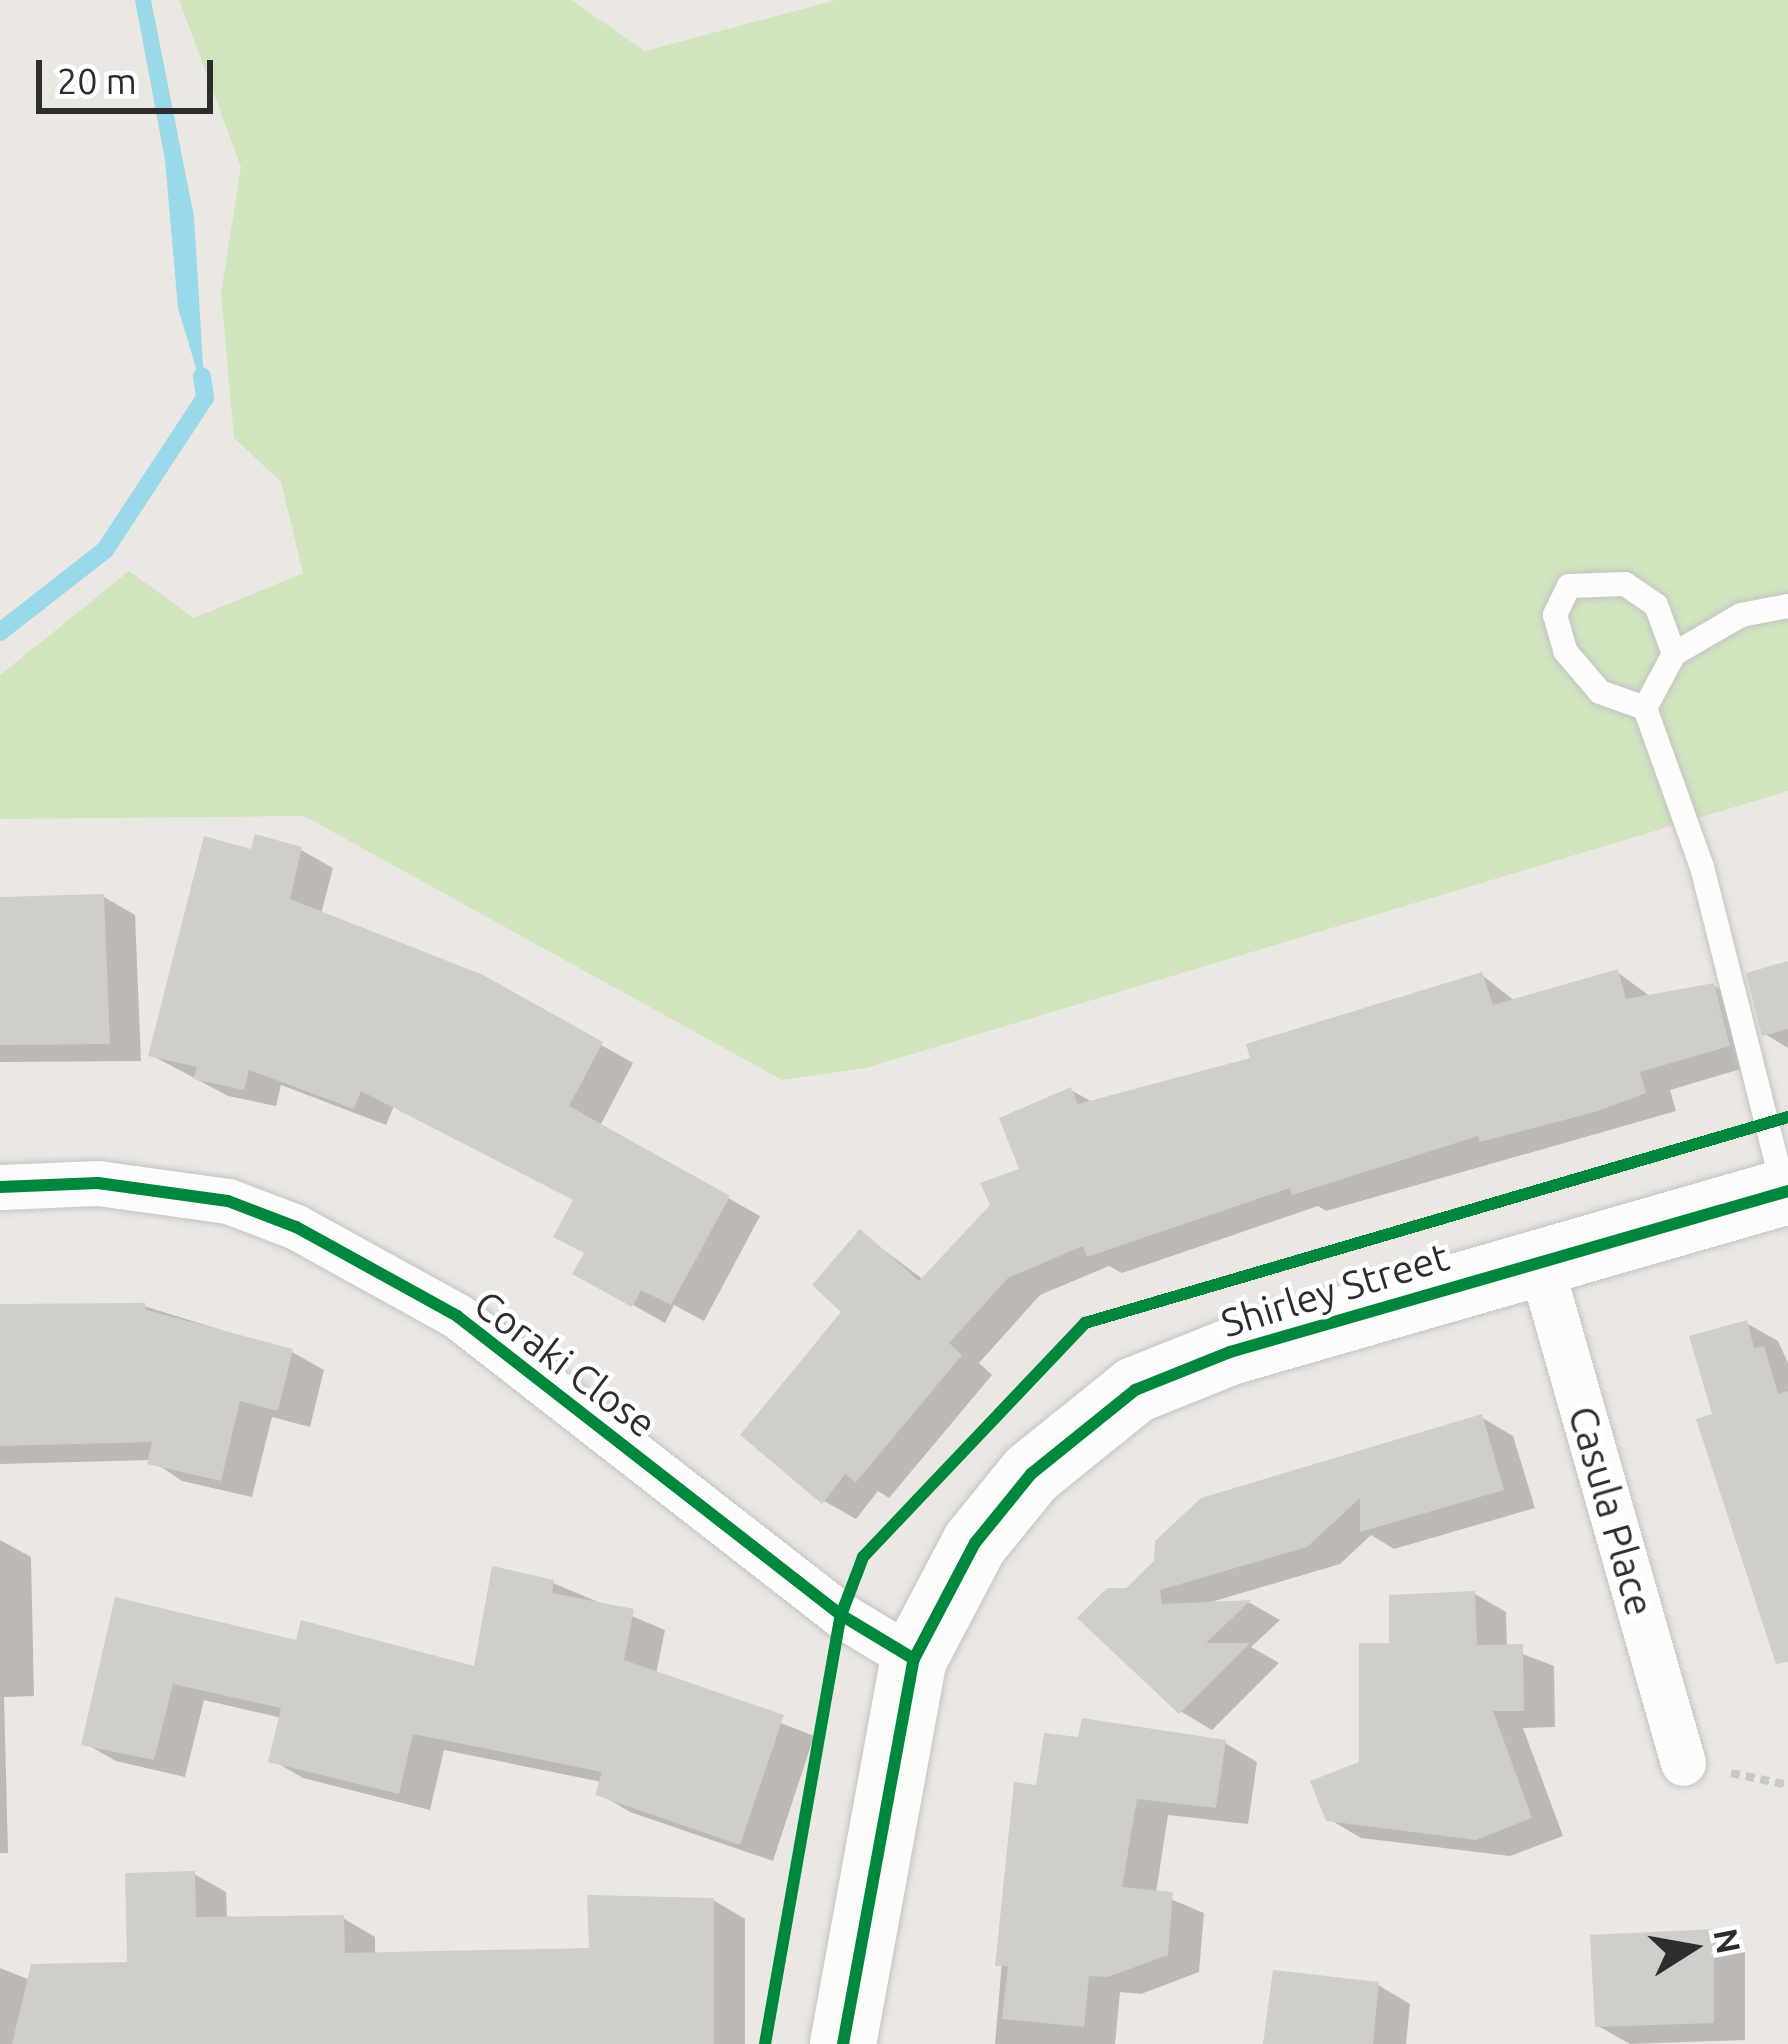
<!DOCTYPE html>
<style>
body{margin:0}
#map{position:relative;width:1788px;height:2044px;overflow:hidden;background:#ebe8e4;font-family:Ubuntu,sans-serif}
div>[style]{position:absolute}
.green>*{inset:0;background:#d0e5be}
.water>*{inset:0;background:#9ad9ea}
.shadow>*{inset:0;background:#0003}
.stream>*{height:18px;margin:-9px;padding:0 9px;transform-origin:9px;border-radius:9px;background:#9ad9ea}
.building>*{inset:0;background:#d0cecb}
.path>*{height:8px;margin-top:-4px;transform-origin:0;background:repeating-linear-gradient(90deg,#c8c8c8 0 9px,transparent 0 15px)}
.roads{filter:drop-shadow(0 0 3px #c5c4c4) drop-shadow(0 0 3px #c5c4c4)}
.lane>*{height:24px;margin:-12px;padding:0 12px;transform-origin:12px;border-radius:12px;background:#fcfcfb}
.street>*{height:45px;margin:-22.5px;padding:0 22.5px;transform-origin:22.5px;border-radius:22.5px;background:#fcfcfb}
.secondary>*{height:66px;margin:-33px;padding:0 33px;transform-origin:33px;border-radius:33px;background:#fcfcfb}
.cycleway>*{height:12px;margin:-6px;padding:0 6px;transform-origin:6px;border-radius:6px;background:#00873e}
span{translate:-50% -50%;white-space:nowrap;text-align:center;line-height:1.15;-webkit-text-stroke:9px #fff;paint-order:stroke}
.street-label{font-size:39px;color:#2d2d2d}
.north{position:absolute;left:1632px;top:1888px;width:120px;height:120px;-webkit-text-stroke:9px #fff;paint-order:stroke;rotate:79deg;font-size:33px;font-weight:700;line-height:48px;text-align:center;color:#2d2d2d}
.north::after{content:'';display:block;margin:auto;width:42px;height:54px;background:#2d2d2d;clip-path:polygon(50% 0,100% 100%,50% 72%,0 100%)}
.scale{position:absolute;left:36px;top:60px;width:177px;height:54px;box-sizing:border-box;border:6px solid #2d2d2d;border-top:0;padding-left:15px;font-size:36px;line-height:42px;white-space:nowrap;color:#2d2d2d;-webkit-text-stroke:9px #fff;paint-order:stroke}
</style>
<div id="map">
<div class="green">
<i style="clip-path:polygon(179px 0,571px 0,645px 51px,836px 0,1788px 0,1788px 791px,866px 1068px,782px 1080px,304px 816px,0 819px,0 675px,129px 571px,194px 618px,303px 573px,281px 482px,234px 438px,221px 293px,241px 167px)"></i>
</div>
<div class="water">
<i style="clip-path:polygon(135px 0,151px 0,194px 216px,205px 398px,178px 308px,165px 160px)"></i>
</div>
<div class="shadow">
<i style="clip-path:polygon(301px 850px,333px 868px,321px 914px,482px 978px,633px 1063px,600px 1126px,760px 1216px,704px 1321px,674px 1305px,665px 1323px,576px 1273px,587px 1253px,577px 1200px,394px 1106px,386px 1125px,281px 1085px,276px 1106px,228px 1096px,151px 1055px,253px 853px)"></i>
<i style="clip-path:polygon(104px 897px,135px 915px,141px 1061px,0 1062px,0 898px)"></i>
<i style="clip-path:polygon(1788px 964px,1788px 1048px,1765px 1034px)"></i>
<i style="clip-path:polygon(1617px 972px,1651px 997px,1714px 986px,1746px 1005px,1761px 1063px,1670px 1090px,1676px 1111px,1326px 1211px,1318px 1206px,1122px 1273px,1109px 1266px,1040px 1295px,979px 1363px,992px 1375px,889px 1498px,878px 1491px,856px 1519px,824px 1501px,861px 1233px,924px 1280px,1023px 1170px,1071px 1090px,1094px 1103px,1254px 1060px,1482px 975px,1516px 1002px)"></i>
<i style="clip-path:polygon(0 1306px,144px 1306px,292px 1352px,324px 1370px,310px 1427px,272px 1417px,252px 1497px,182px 1481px,151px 1460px,0 1464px)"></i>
<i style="clip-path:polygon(1746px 1323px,1778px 1341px,1788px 1363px,1788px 1631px,1716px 1416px)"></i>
<i style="clip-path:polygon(1481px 1417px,1513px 1436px,1535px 1508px,1394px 1549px,1371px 1535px,1340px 1564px,1208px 1603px,1250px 1603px,1280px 1620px,1251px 1647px,1279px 1663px,1212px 1730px,1180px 1711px,1127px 1591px)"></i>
<i style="clip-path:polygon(0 1540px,31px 1557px,34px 1696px,4px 1697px,8px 1853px,0 1853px)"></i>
<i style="clip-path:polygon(553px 1583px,665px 1630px,656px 1674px,814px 1736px,773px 1861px,630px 1812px,598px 1793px,602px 1782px,444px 1750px,430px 1810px,303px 1778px,272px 1760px,282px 1718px,204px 1700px,185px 1777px,116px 1761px,84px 1743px,117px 1601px,299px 1644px,476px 1670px)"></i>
<i style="clip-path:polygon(1475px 1594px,1506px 1612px,1507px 1648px,1554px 1666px,1555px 1727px,1523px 1728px,1563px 1836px,1510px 1856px,1361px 1838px,1329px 1819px,1362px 1764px,1392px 1646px)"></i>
<i style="clip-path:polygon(1225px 1743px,1257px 1762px,1248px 1824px,1168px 1815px,1156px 1893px,1204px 1913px,1199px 1972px,1141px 1994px,1120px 1992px,1115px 2044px,995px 2044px,1017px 1785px,1038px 1788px)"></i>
<i style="clip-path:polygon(194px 1874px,226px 1892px,227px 1919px,343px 1918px,375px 1937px,375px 1956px,592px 1951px,713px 1900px,745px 1919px,745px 2044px,0 2044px,0 1968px,30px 1980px,130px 1965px)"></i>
<i style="clip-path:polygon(1713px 1932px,1745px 1950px,1745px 2040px,1630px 2044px,1598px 2026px)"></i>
<i style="clip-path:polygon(1378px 1985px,1410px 2004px,1406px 2044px,1271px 2044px)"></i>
</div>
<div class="stream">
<i style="left:0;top:632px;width:133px;rotate:-38deg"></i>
<i style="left:105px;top:550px;width:182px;rotate:-56.7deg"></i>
<i style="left:205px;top:398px;width:22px;rotate:-98deg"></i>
</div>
<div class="building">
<i style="clip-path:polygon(255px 834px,302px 847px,290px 899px,483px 975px,603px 1042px,569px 1106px,730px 1196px,671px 1305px,641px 1290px,632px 1307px,572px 1274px,584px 1253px,553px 1237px,573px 1200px,361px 1091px,354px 1109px,249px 1070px,244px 1090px,193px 1079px,197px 1067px,148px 1056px,204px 836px,251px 849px)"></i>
<i style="clip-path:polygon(104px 894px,110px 1044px,0 1045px,0 897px)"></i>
<i style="clip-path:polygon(1788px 961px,1788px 1029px,1762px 1036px,1746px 973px)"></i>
<i style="clip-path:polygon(1618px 969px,1626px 999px,1714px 983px,1730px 1046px,1640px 1072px,1646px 1093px,1595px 1112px,1480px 1142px,1478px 1136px,1292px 1195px,1290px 1188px,1087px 1257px,1083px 1246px,1008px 1278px,949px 1343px,962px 1355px,856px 1482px,845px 1474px,822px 1504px,740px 1435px,841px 1312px,812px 1285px,860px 1229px,919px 1281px,990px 1205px,980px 1183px,1019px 1169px,999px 1118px,1071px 1087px,1078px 1104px,1250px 1058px,1246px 1044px,1482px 972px,1493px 1005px)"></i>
<i style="clip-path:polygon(145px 1303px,146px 1310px,293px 1349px,278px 1411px,240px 1401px,221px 1481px,147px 1464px,152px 1442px,0 1446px,0 1304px)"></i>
<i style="clip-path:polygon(1747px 1320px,1754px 1348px,1764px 1346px,1778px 1394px,1788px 1391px,1788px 1662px,1776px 1664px,1696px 1419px,1712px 1414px,1689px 1336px)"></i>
<i style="clip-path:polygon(1482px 1414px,1504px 1490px,1360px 1532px,1360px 1498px,1307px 1547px,1160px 1590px,1162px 1604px,1251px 1600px,1206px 1643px,1250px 1643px,1179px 1714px,1077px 1618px,1107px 1588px,1126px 1588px,1154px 1561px,1155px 1541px,1201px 1498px)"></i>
<i style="clip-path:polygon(492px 1566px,554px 1580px,552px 1593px,634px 1609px,624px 1660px,784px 1715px,740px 1845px,595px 1795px,602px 1772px,413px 1734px,399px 1794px,268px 1762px,281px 1708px,173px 1684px,154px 1760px,81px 1745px,115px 1597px,296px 1640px,301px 1620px,474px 1666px)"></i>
<i style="clip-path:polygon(1475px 1591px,1477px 1645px,1523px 1644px,1524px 1711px,1493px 1711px,1532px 1818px,1476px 1840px,1326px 1821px,1310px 1781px,1359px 1762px,1359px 1643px,1389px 1643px,1389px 1595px)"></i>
<i style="clip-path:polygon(1082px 1718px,1226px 1740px,1216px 1808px,1137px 1799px,1122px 1887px,1173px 1892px,1168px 1955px,1108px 1977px,1089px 1976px,1084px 2027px,1002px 2019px,1008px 1966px,995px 1966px,1014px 1782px,1036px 1785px,1044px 1733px,1078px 1737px)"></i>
<i style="clip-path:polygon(195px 1871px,196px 1917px,344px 1915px,345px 1953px,589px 1948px,587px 1895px,714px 1898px,714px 2044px,12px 2044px,31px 1964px,127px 1962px,125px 1873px)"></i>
<i style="clip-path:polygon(1714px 1929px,1714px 2023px,1595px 2027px,1590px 1935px)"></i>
<i style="clip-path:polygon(1273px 1970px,1379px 1982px,1373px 2044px,1263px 2044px)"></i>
</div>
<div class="path">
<i style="left:1731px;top:1773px;width:58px;rotate:11.9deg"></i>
</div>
<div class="roads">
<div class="lane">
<i style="left:1674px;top:654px;width:78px;rotate:-30.2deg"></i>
<i style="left:1741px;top:615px;width:48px;rotate:-10.8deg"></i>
<i style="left:1645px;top:708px;width:61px;rotate:-61.8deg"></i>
<i style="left:1674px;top:654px;width:52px;rotate:-110.2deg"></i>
<i style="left:1656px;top:605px;width:37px;rotate:-146deg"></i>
<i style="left:1625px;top:584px;width:56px;rotate:178deg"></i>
<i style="left:1569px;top:586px;width:32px;rotate:116deg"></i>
<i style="left:1555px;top:615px;width:37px;rotate:74deg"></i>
<i style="left:1565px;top:651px;width:54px;rotate:49.5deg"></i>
<i style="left:1600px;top:692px;width:48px;rotate:19.6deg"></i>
<i style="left:1645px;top:708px;width:169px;rotate:70.3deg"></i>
<i style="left:1702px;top:867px;width:333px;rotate:75.8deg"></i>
</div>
<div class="street">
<i style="left:0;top:1187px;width:98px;rotate:-2.3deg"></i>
<i style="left:98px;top:1183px;width:131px;rotate:7.9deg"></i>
<i style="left:228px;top:1201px;width:73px;rotate:20.9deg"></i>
<i style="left:296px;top:1227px;width:184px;rotate:28.9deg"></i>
<i style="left:457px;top:1316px;width:487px;rotate:37.9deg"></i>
<i style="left:841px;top:1615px;width:85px;rotate:31.1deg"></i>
<i style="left:1539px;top:1259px;width:524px;rotate:74.05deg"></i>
</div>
<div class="secondary">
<i style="left:843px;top:2044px;width:391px;rotate:-79.6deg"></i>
<i style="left:914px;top:1659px;width:131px;rotate:-62.3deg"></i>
<i style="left:975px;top:1543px;width:89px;rotate:-50.9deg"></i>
<i style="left:1031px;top:1474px;width:134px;rotate:-38.9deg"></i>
<i style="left:1135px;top:1390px;width:102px;rotate:-21.8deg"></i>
<i style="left:1230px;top:1352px;width:581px;rotate:-16.09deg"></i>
</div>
</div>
<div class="cycleway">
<i style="left:0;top:1187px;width:98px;rotate:-2.3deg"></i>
<i style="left:98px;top:1183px;width:131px;rotate:7.9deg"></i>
<i style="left:228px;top:1201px;width:73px;rotate:20.9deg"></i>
<i style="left:296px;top:1227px;width:184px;rotate:28.9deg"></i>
<i style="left:457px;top:1316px;width:487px;rotate:37.9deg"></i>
<i style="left:841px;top:1615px;width:85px;rotate:31.1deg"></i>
<i style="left:765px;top:2044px;width:436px;rotate:-80deg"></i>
<i style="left:841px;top:1615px;width:62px;rotate:-69.2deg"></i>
<i style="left:863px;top:1557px;width:323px;rotate:-46.5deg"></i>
<i style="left:1085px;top:1323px;width:733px;rotate:-16.33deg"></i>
<i style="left:843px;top:2044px;width:391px;rotate:-79.6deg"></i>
<i style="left:914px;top:1659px;width:131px;rotate:-62.3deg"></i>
<i style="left:975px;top:1543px;width:89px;rotate:-50.9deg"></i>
<i style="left:1031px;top:1474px;width:134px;rotate:-38.9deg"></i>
<i style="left:1135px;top:1390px;width:102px;rotate:-21.8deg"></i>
<i style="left:1230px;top:1352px;width:581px;rotate:-16.09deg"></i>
</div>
<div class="street-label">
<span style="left:1335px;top:1290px;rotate:-17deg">Shirley Street</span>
<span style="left:565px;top:1364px;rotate:37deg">Coraki Close</span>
<span style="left:1611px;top:1511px;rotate:74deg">Casula Place</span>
</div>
<div class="north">N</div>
<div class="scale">20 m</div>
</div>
